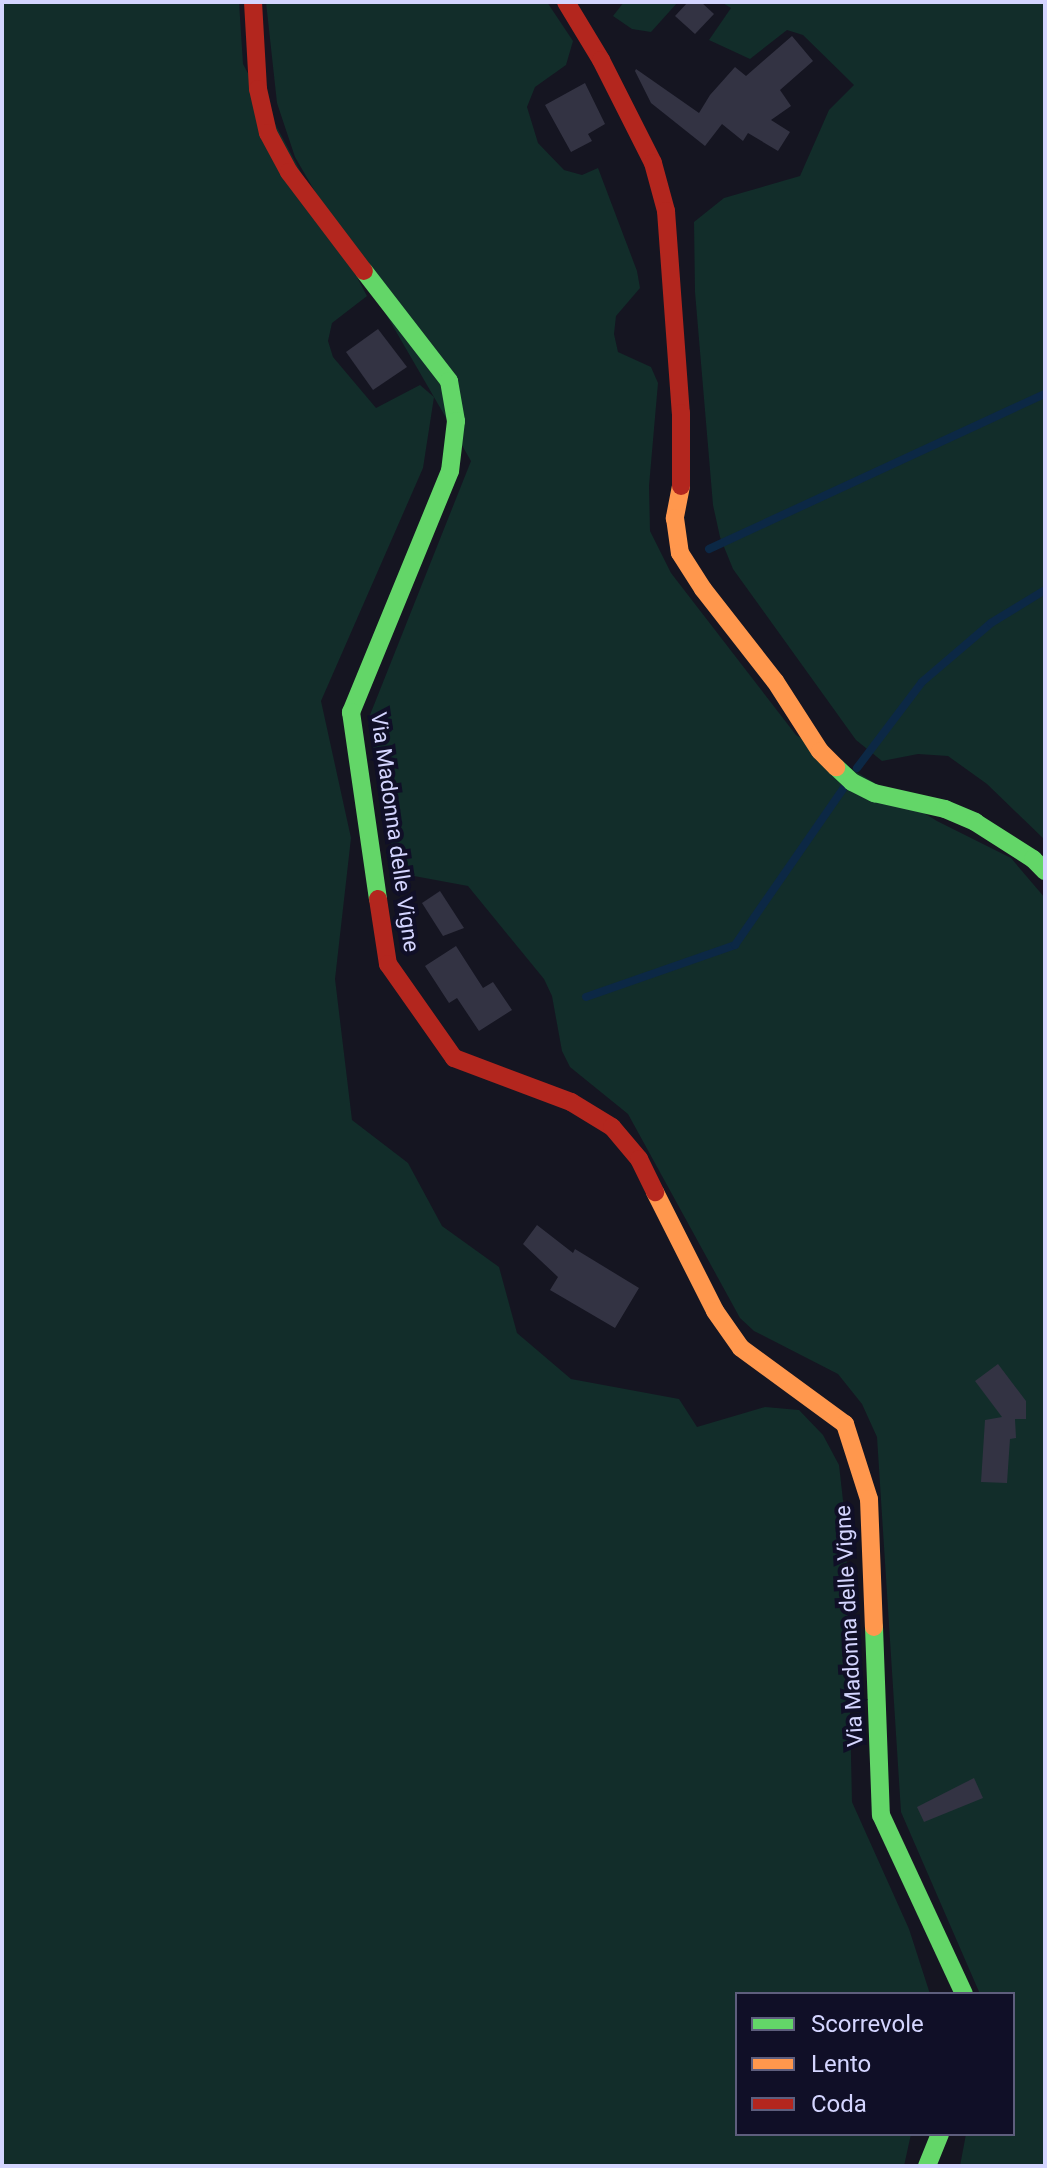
<!DOCTYPE html>
<style>
body{margin:0}
#map{position:relative;width:1047px;height:2168px;overflow:hidden;background:#151521;font-family:Roboto,sans-serif}
div>[style]{position:absolute}
.green>*{inset:0;background:#122d2a}
.stream>*{height:8px;margin:-4px;padding:0 4px;transform-origin:4px;border-radius:4px;background:#0c2845}
.building>*{inset:0;background:#333343}
.fast>*{height:18px;margin:-9px;padding:0 9px;transform-origin:9px;border-radius:9px;background:#63d668}
.slow>*{height:18px;margin:-9px;padding:0 9px;transform-origin:9px;border-radius:9px;background:#ff974d}
.jam>*{height:18px;margin:-9px;padding:0 9px;transform-origin:9px;border-radius:9px;background:#b3261e}
span{translate:-50% -50%;white-space:nowrap;text-align:center;line-height:1.15;-webkit-text-stroke:8px #100f27;paint-order:stroke}
.street-label{font-size:22px;color:#d4d5ff}
.frame{position:absolute;inset:0;border:4px solid #d4d5ff;pointer-events:none}
.legend{position:absolute;left:735px;top:1992px;width:280px;height:144px;box-sizing:border-box;background:#100f27;border:2px solid #5e5e7d;margin:0;padding:10px 14px;list-style:none;font-size:24px;color:#d4d5ff}
.legend li{display:flex;align-items:center;gap:16px;height:40px}
.legend b{width:40px;border:2px solid #5e5e7d}
</style>
<div id="map">
<div class="green">
<i style="clip-path:polygon(2px 2px,239px 2px,243px 64px,367px 296px,332px 323px,328px 341px,333px 357px,376px 408px,420px 385px,434px 397px,423px 468px,321px 701px,351px 838px,335px 979px,352px 1120px,408px 1163px,442px 1226px,499px 1267px,517px 1333px,571px 1379px,679px 1399px,697px 1427px,765px 1407px,799px 1410px,823px 1435px,839px 1465px,846px 1527px,852px 1802px,909px 1929px,930px 1994px,737px 1994px,737px 2134px,911px 2134px,904px 2166px,2px 2166px)"></i>
<i style="clip-path:polygon(266px 2px,547px 2px,573px 41px,566px 65px,535px 87px,527px 107px,538px 143px,564px 170px,582px 175px,598px 168px,637px 271px,640px 288px,616px 316px,614px 334px,618px 352px,651px 367px,658px 383px,649px 486px,650px 531px,671px 573px,796px 735px,937px 821px,1011px 858px,1045px 898px,1045px 2166px,960px 2166px,966px 2134px,1013px 2134px,1013px 1994px,980px 1994px,901px 1812px,877px 1437px,862px 1404px,838px 1374px,754px 1331px,740px 1318px,628px 1114px,570px 1067px,562px 1051px,552px 996px,544px 979px,468px 886px,414px 876px,396px 869px,368px 720px,471px 461px,295px 157px,277px 103px)"></i>
<i style="clip-path:polygon(624px 2px,678px 2px,651px 32px,632px 29px,613px 16px)"></i>
<i style="clip-path:polygon(721px 2px,1045px 2px,1045px 840px,987px 784px,948px 756px,918px 754px,882px 761px,856px 740px,733px 569px,720px 537px,713px 505px,695px 292px,694px 222px,724px 198px,800px 176px,829px 110px,854px 85px,803px 35px,787px 30px,750px 59px,709px 40px,731px 8px)"></i>
</div>
<div class="stream">
<i style="left:709px;top:549px;width:370px;rotate:-24.8deg"></i>
<i style="left:857px;top:768px;width:108px;rotate:-52.9deg"></i>
<i style="left:922px;top:682px;width:91px;rotate:-40.5deg"></i>
<i style="left:991px;top:623px;width:63px;rotate:-31.4deg"></i>
<i style="left:586px;top:997px;width:158px;rotate:-19.2deg"></i>
<i style="left:735px;top:945px;width:190px;rotate:-55.3deg"></i>
</div>
<div class="building">
<i style="clip-path:polygon(688px 2px,701px 2px,714px 14px,695px 34px,675px 16px)"></i>
<i style="clip-path:polygon(792px 36px,813px 61px,780px 90px,791px 106px,771px 120px,790px 132px,778px 151px,748px 133px,743px 141px,722px 124px,705px 146px,651px 103px,635px 71px,636px 69px,699px 113px,710px 95px,735px 67px,746px 76px)"></i>
<i style="clip-path:polygon(585px 83px,605px 124px,588px 134px,592px 141px,571px 152px,545px 105px)"></i>
<i style="clip-path:polygon(378px 329px,407px 367px,373px 390px,346px 352px)"></i>
<i style="clip-path:polygon(440px 891px,464px 928px,443px 936px,422px 903px)"></i>
<i style="clip-path:polygon(456px 946px,483px 988px,493px 982px,512px 1010px,479px 1031px,457px 998px,449px 1003px,425px 966px)"></i>
<i style="clip-path:polygon(537px 1225px,573px 1253px,575px 1249px,639px 1288px,615px 1328px,550px 1290px,558px 1277px,523px 1244px)"></i>
<i style="clip-path:polygon(998px 1364px,1026px 1401px,1026px 1419px,1015px 1419px,1016px 1438px,1010px 1439px,1007px 1483px,981px 1482px,985px 1420px,1002px 1417px,975px 1381px)"></i>
<i style="clip-path:polygon(974px 1778px,983px 1798px,924px 1822px,917px 1807px)"></i>
</div>
<div class="fast">
<i style="left:364px;top:271px;width:139px;rotate:52.3deg"></i>
<i style="left:449px;top:381px;width:41px;rotate:80.1deg"></i>
<i style="left:456px;top:421px;width:50px;rotate:96.8deg"></i>
<i style="left:450px;top:471px;width:261px;rotate:112.3deg"></i>
<i style="left:351px;top:712px;width:189px;rotate:81.8deg"></i>
<i style="left:836px;top:767px;width:22px;rotate:43deg"></i>
<i style="left:852px;top:782px;width:25px;rotate:27deg"></i>
<i style="left:874px;top:793px;width:73px;rotate:12.7deg"></i>
<i style="left:945px;top:809px;width:33px;rotate:23deg"></i>
<i style="left:975px;top:822px;width:69px;rotate:32.5deg"></i>
<i style="left:1033px;top:859px;width:17px;rotate:45deg"></i>
<i style="left:874px;top:1627px;width:188px;rotate:87.9deg"></i>
<i style="left:881px;top:1815px;width:197px;rotate:65.1deg"></i>
<i style="left:927px;top:2166px;width:35px;rotate:-68deg"></i>
</div>
<div class="slow">
<i style="left:681px;top:486px;width:33px;rotate:101deg"></i>
<i style="left:675px;top:518px;width:35px;rotate:82deg"></i>
<i style="left:680px;top:553px;width:43px;rotate:57.4deg"></i>
<i style="left:703px;top:589px;width:117px;rotate:52deg"></i>
<i style="left:775px;top:681px;width:83px;rotate:57.3deg"></i>
<i style="left:820px;top:751px;width:23px;rotate:45deg"></i>
<i style="left:655px;top:1192px;width:133px;rotate:63.2deg"></i>
<i style="left:715px;top:1311px;width:45px;rotate:54.9deg"></i>
<i style="left:741px;top:1348px;width:129px;rotate:36.2deg"></i>
<i style="left:845px;top:1424px;width:79px;rotate:72.3deg"></i>
<i style="left:869px;top:1499px;width:128px;rotate:87.8deg"></i>
</div>
<div class="jam">
<i style="left:253px;top:2px;width:87px;rotate:86.7deg"></i>
<i style="left:258px;top:89px;width:45px;rotate:77.2deg"></i>
<i style="left:268px;top:133px;width:44px;rotate:61.7deg"></i>
<i style="left:289px;top:172px;width:124px;rotate:52.9deg"></i>
<i style="left:566px;top:2px;width:68px;rotate:58.9deg"></i>
<i style="left:601px;top:60px;width:115px;rotate:63.2deg"></i>
<i style="left:653px;top:163px;width:50px;rotate:74.8deg"></i>
<i style="left:666px;top:211px;width:203px;rotate:85.8deg"></i>
<i style="left:681px;top:413px;width:73px;rotate:90deg"></i>
<i style="left:378px;top:899px;width:66px;rotate:81.3deg"></i>
<i style="left:388px;top:964px;width:115px;rotate:54.9deg"></i>
<i style="left:454px;top:1058px;width:125px;rotate:20.6deg"></i>
<i style="left:571px;top:1102px;width:48px;rotate:31.4deg"></i>
<i style="left:612px;top:1127px;width:42px;rotate:49.8deg"></i>
<i style="left:639px;top:1159px;width:37px;rotate:64deg"></i>
</div>
<div class="street-label">
<span style="left:395px;top:832px;rotate:82deg">Via Madonna delle Vigne</span>
<span style="left:849px;top:1626px;rotate:-93deg">Via Madonna delle Vigne</span>
</div>
<div class="frame"></div>
<ul class="legend">
<li><b style="height:10px;background:#63d668"></b>Scorrevole</li>
<li><b style="height:10px;background:#ff974d"></b>Lento</li>
<li><b style="height:10px;background:#b3261e"></b>Coda</li>
</ul>
</div>
